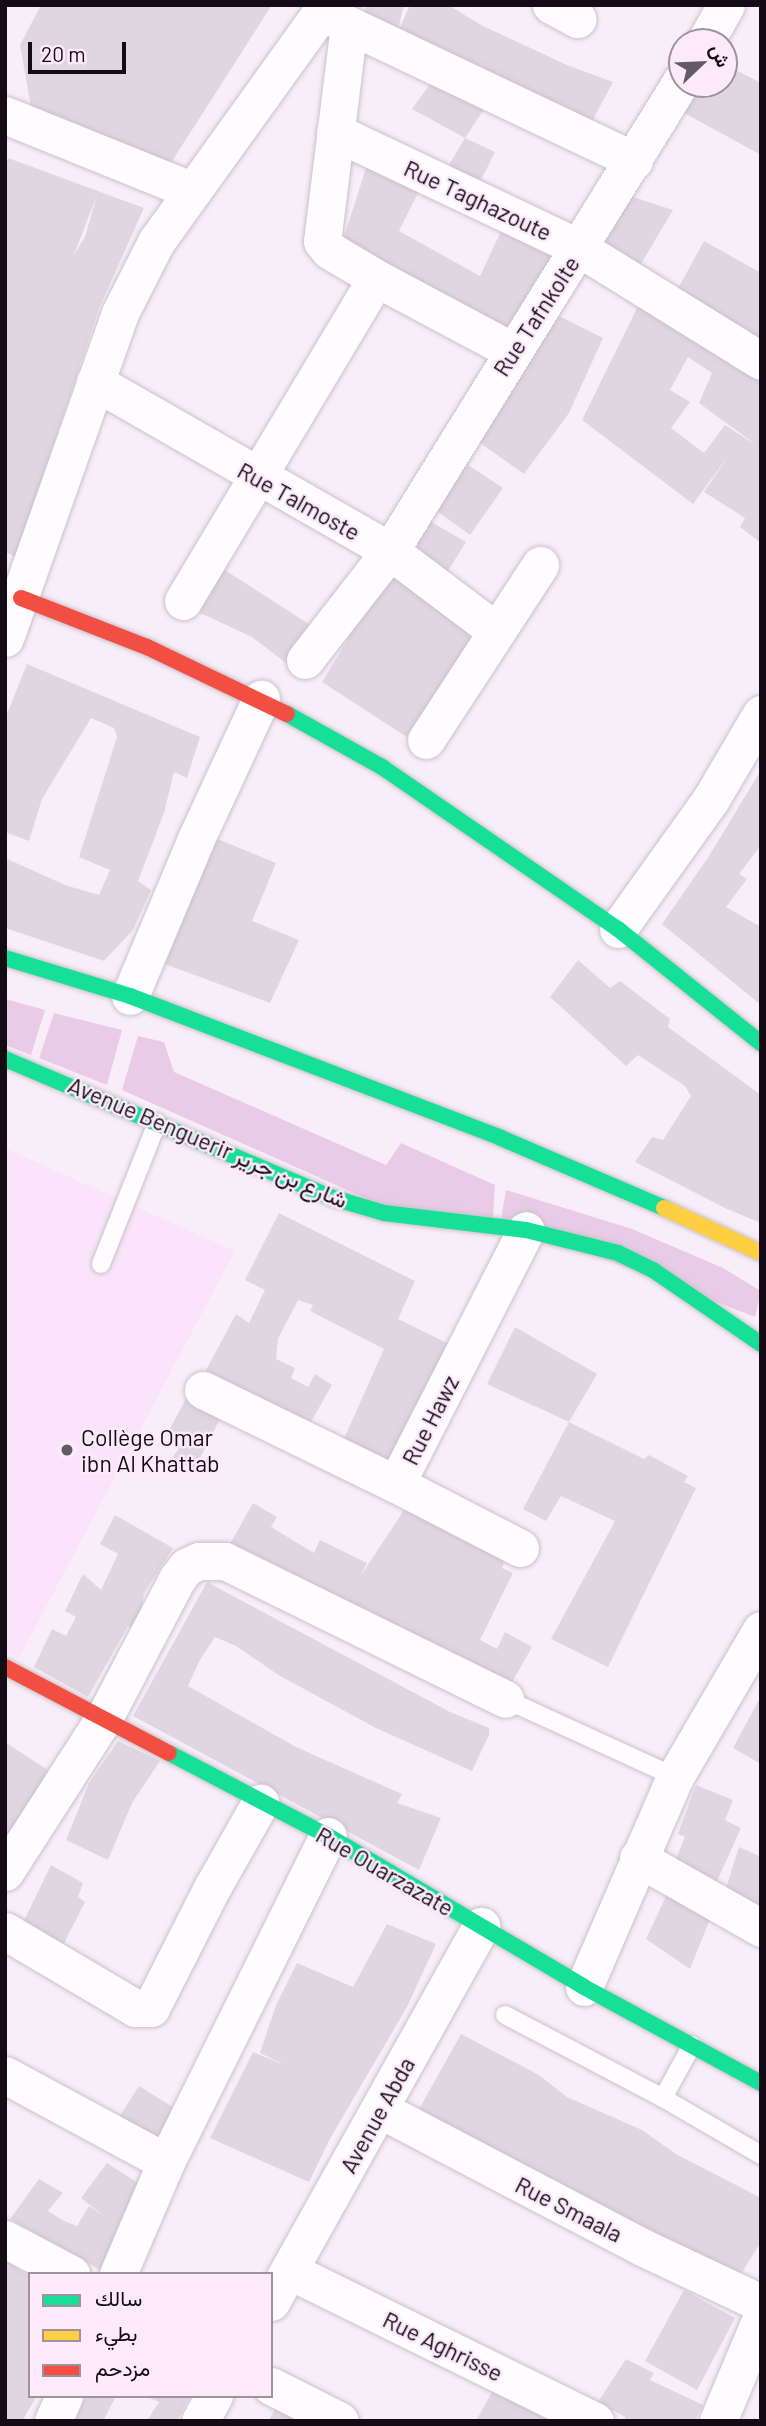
<!DOCTYPE html>
<meta charset="utf-8">
<style>
body{margin:0}
#map{position:relative;width:766px;height:2426px;overflow:hidden;background:#f8eef8;font-family:Barlow,Vazirmatn,sans-serif}
div>[style]{position:absolute}
.built>*{inset:0;background:#fbe4fb}
.green>*{inset:0;background:#e9cbe8}
.building>*{inset:0;background:#e0d6e0}
.roads{filter:drop-shadow(0 0 2px #cbc1cb) drop-shadow(0 0 2px #cbc1cb)}
.lane>*{height:18px;margin:-9px;padding:0 9px;transform-origin:9px;border-radius:9px;background:#fefcfe}
.street>*{height:37px;margin:-18.5px;padding:0 18.5px;transform-origin:18.5px;border-radius:18.5px;background:#fefcfe}
.fast>*{height:16px;margin:-8px;padding:0 8px;transform-origin:8px;border-radius:8px;background:#16e098}
.slow>*{height:16px;margin:-8px;padding:0 8px;transform-origin:8px;border-radius:8px;background:#ffcf43}
.jam>*{height:16px;margin:-8px;padding:0 8px;transform-origin:8px;border-radius:8px;background:#f24e42}
.dots>*{width:19px;height:19px;translate:-50% -50%;box-sizing:border-box;border:4px solid #fceafb;border-radius:50%}
span{translate:-50% -50%;white-space:nowrap;text-align:center;line-height:1.15;-webkit-text-stroke:5px #fceafb;paint-order:stroke}
.street-label{font-size:23px;color:#150b15}
.poi-label{font-size:23px;color:#150b15}
.left{translate:0 -50%;text-align:left}
.frame{position:absolute;inset:0;border:7px solid #150b15;pointer-events:none}
.legend{position:absolute;left:28px;top:2272px;width:245px;height:126px;box-sizing:border-box;background:#fceafb;border:2px solid #a0919f;margin:0;padding:9px 12px;list-style:none;font-size:21px;color:#150b15}
.legend li{display:flex;align-items:center;gap:14px;height:35px}
.legend b{width:35px;border:2px solid #a0919f}
.north{position:absolute;left:668px;top:28px;width:70px;height:70px;box-sizing:border-box;background:#fceafb;border:2px solid #a0919f;border-radius:50%;rotate:67deg;font-size:19px;font-weight:700;line-height:28px;text-align:center;color:#150b15}
.north::after{content:'';display:block;margin:auto;width:24px;height:32px;background:#645a64;clip-path:polygon(50% 0,100% 100%,50% 72%,0 100%)}
.scale{position:absolute;left:28px;top:42px;width:98px;height:32px;box-sizing:border-box;border:4px solid #150b15;border-top:0;padding-left:9px;font-size:21px;line-height:24px;white-space:nowrap;color:#150b15;-webkit-text-stroke:5px #fceafb;paint-order:stroke}
</style>
<div id="map">
<div class="built">
<i style="clip-path:polygon(5px 1148px,235px 1251px,19px 1658px,5px 1650px)"></i>
</div>
<div class="green">
<i style="clip-path:polygon(5px 999px,45px 1010px,31px 1055px,5px 1045px)"></i>
<i style="clip-path:polygon(54px 1013px,122px 1030px,107px 1085px,39px 1058px)"></i>
<i style="clip-path:polygon(138px 1036px,164px 1042px,174px 1072px,386px 1165px,401px 1143px,495px 1185px,493px 1218px,381px 1205px,122px 1090px)"></i>
<i style="clip-path:polygon(506px 1190px,632px 1229px,723px 1268px,761px 1291px,755px 1317px,501px 1219px)"></i>
</div>
<div class="building">
<i style="clip-path:polygon(41px 5px,272px 5px,165px 172px,34px 124px,20px 45px)"></i>
<i style="clip-path:polygon(367px 5px,404px 5px,397px 34px,359px 23px)"></i>
<i style="clip-path:polygon(410px 5px,448px 5px,483px 26px,567px 65px,613px 82px,589px 127px,398px 32px)"></i>
<i style="clip-path:polygon(724px 64px,761px 83px,761px 155px,675px 108px,686px 84px,724px 84px)"></i>
<i style="clip-path:polygon(436px 76px,488px 103px,465px 138px,412px 109px)"></i>
<i style="clip-path:polygon(465px 138px,495px 152px,475px 192px,443px 175px)"></i>
<i style="clip-path:polygon(evenodd,8px 158px,144px 208px,100px 306px,16px 557px,5px 552px,5px 165px,8px 158px,97px 195px,85px 237px,74px 255px,97px 195px)"></i>
<i style="clip-path:polygon(368px 162px,419px 191px,399px 231px,480px 276px,504px 225px,555px 252px,513px 330px,381px 270px,342px 243px)"></i>
<i style="clip-path:polygon(624px 194px,673px 210px,635px 274px,594px 249px)"></i>
<i style="clip-path:polygon(704px 241px,761px 273px,761px 343px,676px 292px)"></i>
<i style="clip-path:polygon(evenodd,642px 298px,761px 367px,761px 543px,740px 527px,745px 518px,704px 492px,729px 455px,693px 504px,582px 420px,642px 298px,688px 357px,712px 373px,699px 403px,759px 447px,725px 425px,704px 453px,671px 428px,690px 402px,670px 390px,688px 357px)"></i>
<i style="clip-path:polygon(553px 313px,603px 338px,569px 413px,524px 474px,473px 438px)"></i>
<i style="clip-path:polygon(456px 457px,503px 488px,470px 535px,434px 509px)"></i>
<i style="clip-path:polygon(421px 516px,466px 542px,443px 579px,402px 544px)"></i>
<i style="clip-path:polygon(220px 567px,315px 628px,294px 669px,252px 637px,198px 612px)"></i>
<i style="clip-path:polygon(388px 573px,480px 634px,416px 743px,322px 682px)"></i>
<i style="clip-path:polygon(27px 664px,200px 737px,187px 778px,174px 772px,164px 813px,138px 881px,151px 890px,133px 930px,104px 961px,5px 928px,5px 858px,65px 885px,99px 895px,110px 870px,79px 857px,117px 737px,114px 728px,91px 718px,42px 799px,29px 841px,5px 832px,5px 719px)"></i>
<i style="clip-path:polygon(761px 770px,761px 845px,739px 874px,747px 879px,726px 907px,761px 927px,761px 1005px,662px 924px,709px 856px)"></i>
<i style="clip-path:polygon(208px 835px,276px 863px,252px 921px,299px 940px,270px 1003px,154px 960px)"></i>
<i style="clip-path:polygon(578px 960px,610px 988px,620px 981px,670px 1019px,668px 1027px,761px 1095px,761px 1223px,727px 1209px,635px 1162px,652px 1137px,663px 1140px,691px 1096px,685px 1086px,638px 1055px,626px 1066px,550px 997px)"></i>
<i style="clip-path:polygon(279px 1213px,415px 1281px,398px 1319px,455px 1347px,394px 1469px,343px 1441px,384px 1349px,310px 1311px,313px 1305px,298px 1300px,278px 1339px,276px 1359px,295px 1368px,291px 1378px,308px 1387px,315px 1374px,332px 1385px,308px 1427px,205px 1372px,236px 1314px,249px 1323px,265px 1290px,245px 1280px)"></i>
<i style="clip-path:polygon(515px 1327px,597px 1374px,569px 1422px,487px 1384px)"></i>
<i style="clip-path:polygon(189px 1393px,223px 1413px,194px 1470px,173px 1457px,184px 1440px,167px 1434px)"></i>
<i style="clip-path:polygon(569px 1422px,644px 1459px,649px 1455px,688px 1476px,684px 1482px,696px 1488px,608px 1667px,551px 1639px,615px 1521px,561px 1496px,546px 1521px,523px 1509px)"></i>
<i style="clip-path:polygon(253px 1503px,277px 1517px,271px 1527px,314px 1553px,320px 1540px,367px 1563px,360px 1577px,406px 1507px,505px 1559px,502px 1568px,513px 1573px,480px 1640px,497px 1649px,505px 1632px,532px 1647px,507px 1691px,226px 1551px)"></i>
<i style="clip-path:polygon(115px 1515px,173px 1548px,144px 1593px,142px 1604px,149px 1606px,134px 1630px,128px 1626px,88px 1697px,34px 1667px,52px 1629px,66px 1636px,76px 1617px,65px 1611px,83px 1574px,101px 1590px,118px 1554px,100px 1544px)"></i>
<i style="clip-path:polygon(207px 1582px,450px 1712px,489px 1728px,489px 1735px,472px 1771px,376px 1728px,280px 1676px,236px 1646px,215px 1637px,200px 1660px,188px 1686px,296px 1747px,402px 1794px,397px 1803px,441px 1818px,419px 1870px,133px 1716px)"></i>
<i style="clip-path:polygon(761px 1696px,761px 1764px,733px 1748px)"></i>
<i style="clip-path:polygon(118px 1741px,160px 1761px,132px 1803px,108px 1860px,66px 1840px,89px 1783px)"></i>
<i style="clip-path:polygon(5px 1742px,57px 1776px,5px 1865px)"></i>
<i style="clip-path:polygon(696px 1785px,733px 1800px,725px 1820px,741px 1828px,714px 1888px,674px 1864px,685px 1837px,678px 1834px)"></i>
<i style="clip-path:polygon(739px 1847px,761px 1857px,761px 1910px,725px 1891px)"></i>
<i style="clip-path:polygon(51px 1865px,83px 1883px,78px 1897px,85px 1902px,58px 1955px,16px 1937px)"></i>
<i style="clip-path:polygon(668px 1892px,710px 1919px,690px 1969px,646px 1939px)"></i>
<i style="clip-path:polygon(387px 1924px,436px 1944px,407px 2007px,331px 2137px,309px 2182px,210px 2138px,253px 2052px,285px 2065px,260px 2053px,276px 2005px,297px 1963px,353px 1987px)"></i>
<i style="clip-path:polygon(461px 2034px,539px 2075px,567px 2097px,642px 2130px,676px 2154px,761px 2198px,761px 2242px,736px 2282px,633px 2227px,604px 2206px,523px 2175px,419px 2109px)"></i>
<i style="clip-path:polygon(139px 2086px,176px 2109px,157px 2147px,116px 2122px)"></i>
<i style="clip-path:polygon(107px 2163px,144px 2187px,106px 2273px,10px 2219px,39px 2179px,63px 2193px,48px 2211px,64px 2221px,77px 2226px,89px 2206px,105px 2217px,81px 2198px)"></i>
<i style="clip-path:polygon(5px 2260px,30px 2277px,30px 2396px,37px 2396px,22px 2421px,5px 2421px)"></i>
<i style="clip-path:polygon(684px 2290px,735px 2318px,697px 2390px,645px 2361px)"></i>
<i style="clip-path:polygon(626px 2359px,654px 2373px,650px 2380px,703px 2405px,695px 2421px,625px 2421px,625px 2417px,598px 2402px)"></i>
<i style="clip-path:polygon(493px 2390px,558px 2421px,476px 2421px)"></i>
<i style="clip-path:polygon(86px 2396px,116px 2396px,103px 2421px,72px 2421px)"></i>
<i style="clip-path:polygon(145px 2396px,190px 2396px,177px 2421px,147px 2421px,159px 2402px)"></i>
<i style="clip-path:polygon(282px 2399px,316px 2421px,268px 2421px)"></i>
</div>
<div class="roads">
<div class="lane">
<i style="left:101px;top:1264px;width:152px;rotate:-68.3deg"></i>
<i style="left:505px;top:1699px;width:187px;rotate:24.6deg"></i>
<i style="left:505px;top:2015px;width:178px;rotate:27.7deg"></i>
<i style="left:663px;top:2098px;width:113px;rotate:30.2deg"></i>
<i style="left:663px;top:2098px;width:60px;rotate:-61.3deg"></i>
</div>
<div class="street">
<i style="left:551px;top:5px;width:30px;rotate:28deg"></i>
<i style="left:328px;top:15px;width:339px;rotate:25.4deg"></i>
<i style="left:349px;top:25px;width:218px;rotate:97.1deg"></i>
<i style="left:322px;top:241px;width:11px;rotate:52deg"></i>
<i style="left:329px;top:250px;width:55px;rotate:30.8deg"></i>
<i style="left:376px;top:278px;width:155px;rotate:28.1deg"></i>
<i style="left:705px;top:42px;width:43px;rotate:-60.4deg"></i>
<i style="left:5px;top:115px;width:201px;rotate:22deg"></i>
<i style="left:335px;top:132px;width:270px;rotate:25.4deg"></i>
<i style="left:579px;top:248px;width:214px;rotate:31.8deg"></i>
<i style="left:95px;top:382px;width:340px;rotate:29.8deg"></i>
<i style="left:390px;top:551px;width:133px;rotate:37deg"></i>
<i style="left:183px;top:601px;width:376px;rotate:-59.1deg"></i>
<i style="left:5px;top:638px;width:345px;rotate:-70.5deg"></i>
<i style="left:120px;top:313px;width:80px;rotate:-63.1deg"></i>
<i style="left:156px;top:242px;width:292px;rotate:-54.3deg"></i>
<i style="left:305px;top:660px;width:138px;rotate:-52.1deg"></i>
<i style="left:390px;top:551px;width:554px;rotate:-58.2deg"></i>
<i style="left:426px;top:740px;width:209px;rotate:-56.9deg"></i>
<i style="left:618px;top:929px;width:160px;rotate:-54.4deg"></i>
<i style="left:711px;top:799px;width:99px;rotate:-59.5deg"></i>
<i style="left:130px;top:996px;width:168px;rotate:-67.2deg"></i>
<i style="left:195px;top:841px;width:157px;rotate:-65.1deg"></i>
<i style="left:203px;top:1390px;width:215px;rotate:26deg"></i>
<i style="left:520px;top:1548px;width:140px;rotate:-152.7deg"></i>
<i style="left:396px;top:1484px;width:285px;rotate:-62.9deg"></i>
<i style="left:638px;top:1858px;width:142px;rotate:29.6deg"></i>
<i style="left:5px;top:1872px;width:183px;rotate:-57.3deg"></i>
<i style="left:104px;top:1718px;width:157px;rotate:-62.3deg"></i>
<i style="left:177px;top:1579px;width:15px;rotate:-53deg"></i>
<i style="left:186px;top:1567px;width:14px;rotate:-25deg"></i>
<i style="left:199px;top:1561px;width:26px"></i>
<i style="left:225px;top:1561px;width:312px;rotate:26.2deg"></i>
<i style="left:5px;top:1931px;width:151px;rotate:30.6deg"></i>
<i style="left:135px;top:2008px;width:16px"></i>
<i style="left:151px;top:2008px;width:135px;rotate:-63.1deg"></i>
<i style="left:212px;top:1888px;width:98px;rotate:-60.5deg"></i>
<i style="left:584px;top:1987px;width:229px;rotate:-66.6deg"></i>
<i style="left:675px;top:1777px;width:170px;rotate:-59.7deg"></i>
<i style="left:5px;top:2075px;width:183px;rotate:28.4deg"></i>
<i style="left:381px;top:2110px;width:295px;rotate:27.7deg"></i>
<i style="left:642px;top:2247px;width:132px;rotate:25.2deg"></i>
<i style="left:5px;top:2239px;width:75px;rotate:27.9deg"></i>
<i style="left:290px;top:2271px;width:340px;rotate:26.2deg"></i>
<i style="left:118px;top:2274px;width:122px;rotate:-66.8deg"></i>
<i style="left:166px;top:2162px;width:364px;rotate:-63.6deg"></i>
<i style="left:271px;top:2302px;width:431px;rotate:-60.8deg"></i>
<i style="left:271px;top:2386px;width:77px;rotate:26.9deg"></i>
<i style="left:53px;top:2421px;width:27px;rotate:-66deg"></i>
<i style="left:200px;top:2421px;width:29px;rotate:-61deg"></i>
<i style="left:718px;top:2421px;width:112px;rotate:-67.3deg"></i>
</div>
<div class="fast">
<i style="left:287px;top:714px;width:109px;rotate:29.2deg"></i>
<i style="left:382px;top:767px;width:286px;rotate:34.5deg"></i>
<i style="left:618px;top:929px;width:183px;rotate:38.6deg"></i>
<i style="left:5px;top:958px;width:131px;rotate:16.9deg"></i>
<i style="left:130px;top:996px;width:397px;rotate:20.9deg"></i>
<i style="left:501px;top:1138px;width:177px;rotate:23.2deg"></i>
<i style="left:5px;top:1059px;width:353px;rotate:23deg"></i>
<i style="left:330px;top:1197px;width:56px;rotate:16.5deg"></i>
<i style="left:384px;top:1213px;width:143px;rotate:6.8deg"></i>
<i style="left:526px;top:1230px;width:95px;rotate:14deg"></i>
<i style="left:618px;top:1253px;width:39px;rotate:26deg"></i>
<i style="left:653px;top:1270px;width:131px;rotate:34.4deg"></i>
<i style="left:169px;top:1753px;width:179px;rotate:27.6deg"></i>
<i style="left:328px;top:1836px;width:297px;rotate:30.5deg"></i>
<i style="left:584px;top:1987px;width:201px;rotate:28.5deg"></i>
</div>
<div class="slow">
<i style="left:664px;top:1208px;width:107px;rotate:24.9deg"></i>
</div>
<div class="jam">
<i style="left:21px;top:598px;width:135px;rotate:21.3deg"></i>
<i style="left:147px;top:647px;width:155px;rotate:25.6deg"></i>
<i style="left:5px;top:1667px;width:185px;rotate:27.7deg"></i>
</div>
</div>
<div class="dots">
<i style="left:67px;top:1450px;background:#645a64"></i>
</div>
<div class="street-label">
<span style="left:478px;top:200px;rotate:25deg">Rue Taghazoute</span>
<span style="left:536px;top:316px;rotate:-57deg">Rue Tafnkolte</span>
<span style="left:299px;top:501px;rotate:29deg">Rue Talmoste</span>
<span style="left:208px;top:1142px;rotate:23deg">Avenue Benguerir شارع بن جرير</span>
<span style="left:430px;top:1420px;rotate:-63deg">Rue Hawz</span>
<span style="left:385px;top:1871px;rotate:30deg">Rue Ouarzazate</span>
<span style="left:377px;top:2115px;rotate:-61deg">Avenue Abda</span>
<span style="left:569px;top:2209px;rotate:27deg">Rue Smaala</span>
<span style="left:443px;top:2346px;rotate:26deg">Rue Aghrisse</span>
</div>
<div class="poi-label">
<span class="left" style="left:81px;top:1450px">Collège Omar<br>ibn Al Khattab</span>
</div>
<div class="frame"></div>
<ul class="legend">
<li><b style="height:9px;background:#16e098"></b>سالك</li>
<li><b style="height:9px;background:#ffcf43"></b>بطيء</li>
<li><b style="height:9px;background:#f24e42"></b>مزدحم</li>
</ul>
<div class="north">ش</div>
<div class="scale">20 m</div>
</div>
